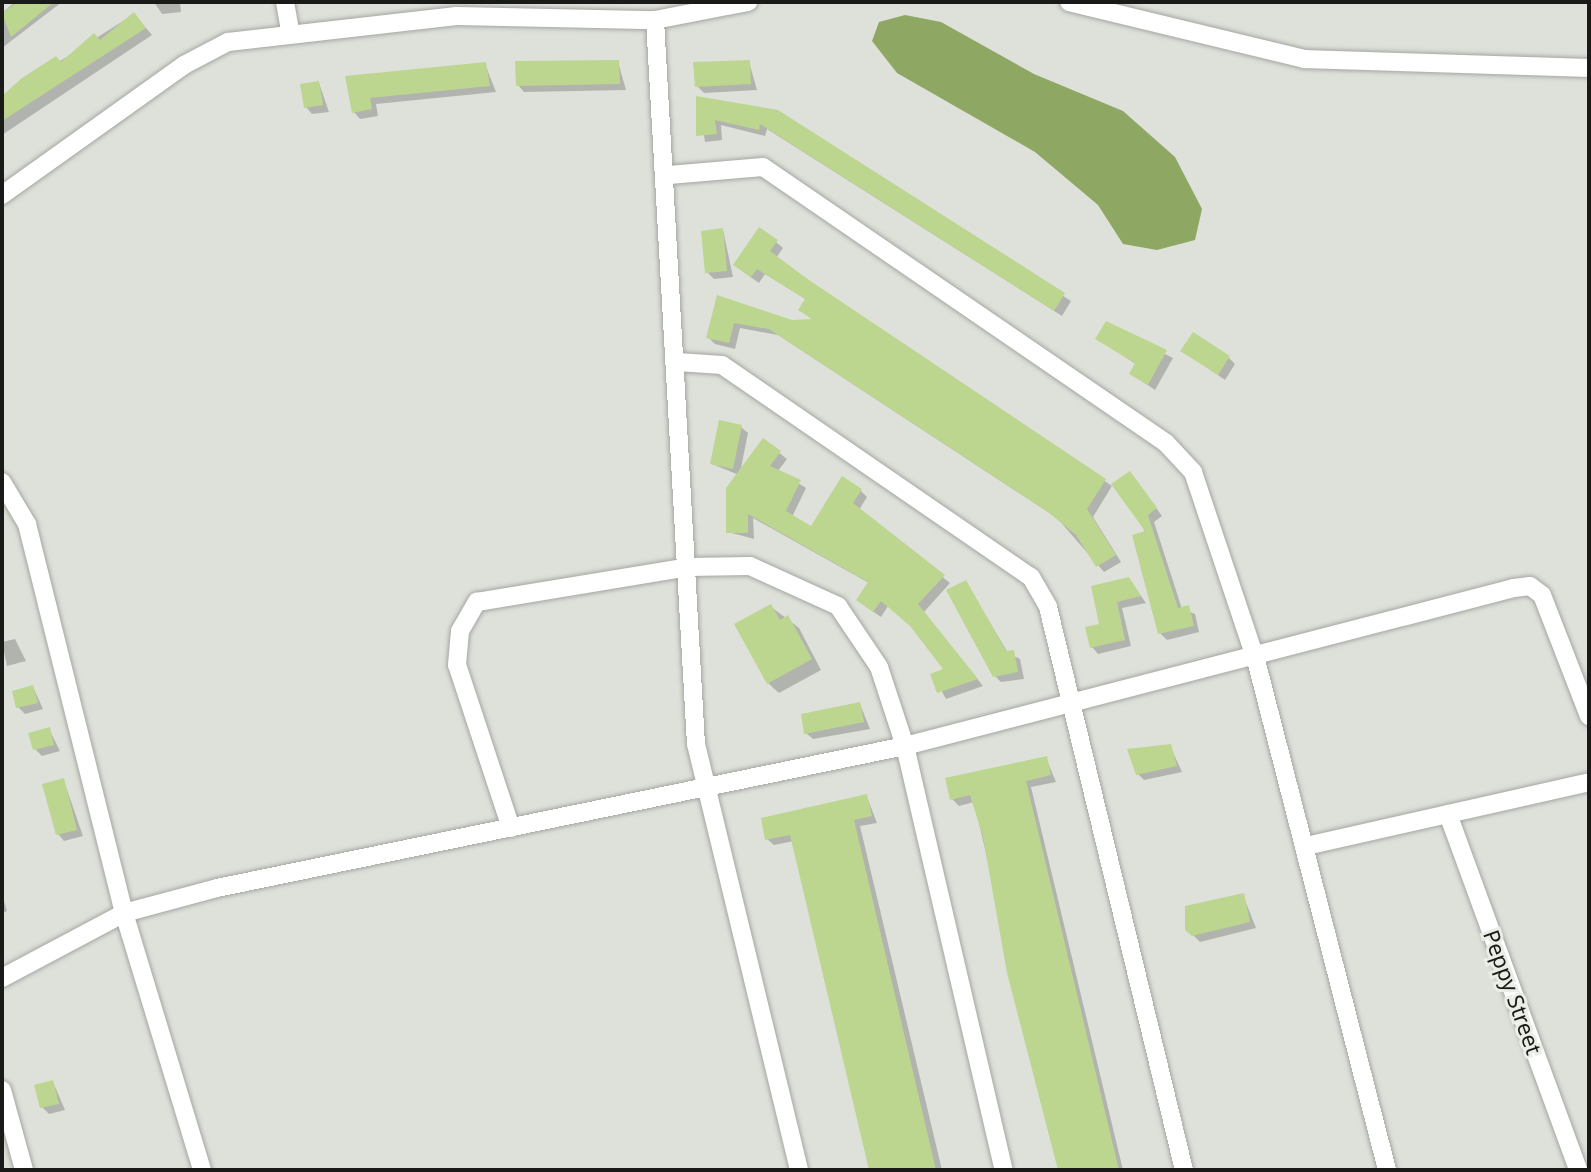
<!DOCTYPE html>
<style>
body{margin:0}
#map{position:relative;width:1591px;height:1172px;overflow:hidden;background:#dee1da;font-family:"Noto Sans",sans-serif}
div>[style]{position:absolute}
.water>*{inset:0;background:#8ea763}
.shadow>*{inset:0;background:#0003}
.building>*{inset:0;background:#bcd690}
.roads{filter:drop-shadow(0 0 2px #a4a7a1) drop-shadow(0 0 2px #a4a7a1)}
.minor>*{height:18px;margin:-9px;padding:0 9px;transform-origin:9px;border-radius:9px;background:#fff}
span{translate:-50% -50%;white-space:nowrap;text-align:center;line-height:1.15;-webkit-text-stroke:6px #ebeee7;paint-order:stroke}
.street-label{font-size:22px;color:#1a1b18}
.frame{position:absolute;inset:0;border:4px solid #1a1b18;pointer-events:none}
</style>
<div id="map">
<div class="water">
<i style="clip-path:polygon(905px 15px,941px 22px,1034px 74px,1123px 111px,1175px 157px,1202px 209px,1195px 240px,1157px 250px,1123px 244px,1098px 205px,1035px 152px,897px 73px,872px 41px,879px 22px)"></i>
</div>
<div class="shadow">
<i style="clip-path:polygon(15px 2px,62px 2px,2px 48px,2px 13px)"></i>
<i style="clip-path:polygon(154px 2px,180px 2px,181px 12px,162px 14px)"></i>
<i style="clip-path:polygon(134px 14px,152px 35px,2px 135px,2px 98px)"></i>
<i style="clip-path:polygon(618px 62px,626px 90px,524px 92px,518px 85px)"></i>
<i style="clip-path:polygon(749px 62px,757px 90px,704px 93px,697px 86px)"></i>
<i style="clip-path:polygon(485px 64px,496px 92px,376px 104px,378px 116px,360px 119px,354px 112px,348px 78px)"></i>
<i style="clip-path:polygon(319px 83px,329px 112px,312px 114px,306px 107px)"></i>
<i style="clip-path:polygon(698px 98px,778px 112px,1071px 301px,1062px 316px,767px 129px,765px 136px,721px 125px,722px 140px,705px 142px)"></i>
<i style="clip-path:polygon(723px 230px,733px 277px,714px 279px,707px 272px)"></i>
<i style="clip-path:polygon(776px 242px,783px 248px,776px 258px,1112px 486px,1093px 517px,1121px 562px,1104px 572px,1057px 518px,778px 335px,740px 328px,735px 349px,715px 344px,708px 337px,718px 298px,792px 322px,814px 321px,801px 310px,807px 300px,765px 274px,759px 283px,742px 271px)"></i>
<i style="clip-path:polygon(1107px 324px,1173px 358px,1155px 390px,1131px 374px,1137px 365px,1098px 339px)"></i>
<i style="clip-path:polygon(1183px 351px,1229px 358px,1235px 364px,1225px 380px)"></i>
<i style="clip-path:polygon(741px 427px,748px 433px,740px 473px,764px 441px,787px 459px,778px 471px,806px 488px,792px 517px,812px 528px,860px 490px,867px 497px,859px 510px,950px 583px,924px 612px,983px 686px,946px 699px,933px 675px,946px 670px,914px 628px,888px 606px,881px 617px,865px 606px,869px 583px,753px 518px,754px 539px,728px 532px,739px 475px,712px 464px)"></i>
<i style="clip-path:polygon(1136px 480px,1162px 516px,1154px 522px,1182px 609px,1195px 614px,1199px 632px,1167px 640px,1160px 633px)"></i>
<i style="clip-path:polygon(1129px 579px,1146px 603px,1122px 608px,1131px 646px,1098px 654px,1092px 647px)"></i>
<i style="clip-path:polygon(966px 582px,1008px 653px,1020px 659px,1024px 679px,1001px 682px,994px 675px)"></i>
<i style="clip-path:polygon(770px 606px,799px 628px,821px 670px,779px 693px,768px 683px)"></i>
<i style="clip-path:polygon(15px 639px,26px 661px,7px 666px,2px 642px)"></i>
<i style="clip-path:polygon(33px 687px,43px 709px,25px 714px,18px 707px)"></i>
<i style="clip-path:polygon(860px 704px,870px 729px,813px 739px,806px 733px)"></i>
<i style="clip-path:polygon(49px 729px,60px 751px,42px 756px,35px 749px)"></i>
<i style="clip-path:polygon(1170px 746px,1182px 772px,1144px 780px,1137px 773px)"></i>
<i style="clip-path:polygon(1046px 758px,1056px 782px,1031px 787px,1123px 1170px,1060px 1170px,974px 802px,959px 806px,952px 799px)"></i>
<i style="clip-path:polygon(64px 781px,83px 836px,64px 841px,58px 834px)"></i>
<i style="clip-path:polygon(867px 797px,877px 823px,860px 826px,942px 1170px,873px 1170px,794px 841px,774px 845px,767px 839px)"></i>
<i style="clip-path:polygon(2px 895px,7px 911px,2px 913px)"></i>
<i style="clip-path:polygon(1243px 895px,1256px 928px,1200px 942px,1193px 935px)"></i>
<i style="clip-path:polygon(53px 1082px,65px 1110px,49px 1114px,42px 1107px)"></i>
</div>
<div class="building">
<i style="clip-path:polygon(18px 2px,54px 2px,11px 37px,2px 13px)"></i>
<i style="clip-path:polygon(134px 12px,146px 28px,2px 121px,2px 96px,22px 78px,56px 56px,61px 62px,94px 33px,100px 40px)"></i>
<i style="clip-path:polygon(619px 60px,620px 84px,516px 86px,515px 61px)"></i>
<i style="clip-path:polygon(750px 60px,751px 84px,695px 87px,693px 62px)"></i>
<i style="clip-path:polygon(486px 62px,490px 86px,370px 98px,372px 109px,352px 113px,345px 76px)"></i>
<i style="clip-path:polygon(319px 81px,323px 105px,304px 108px,300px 84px)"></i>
<i style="clip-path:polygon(696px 96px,778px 110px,1065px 293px,1054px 311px,760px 124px,759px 130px,715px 120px,717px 134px,696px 136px)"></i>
<i style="clip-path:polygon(759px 227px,778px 240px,770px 251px,806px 278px,1106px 479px,1087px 509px,1116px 555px,1096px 567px,1076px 535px,1048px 512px,769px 329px,734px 323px,729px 343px,706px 338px,717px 295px,792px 320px,812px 319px,798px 310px,805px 299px,757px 269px,751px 277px,733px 265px)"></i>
<i style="clip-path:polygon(723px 228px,727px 271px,705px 273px,701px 231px)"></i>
<i style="clip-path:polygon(1106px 321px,1167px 350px,1148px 385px,1129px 374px,1135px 363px,1095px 339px)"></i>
<i style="clip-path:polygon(1193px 332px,1230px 356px,1218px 375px,1180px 351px)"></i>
<i style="clip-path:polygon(719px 420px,742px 425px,733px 469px,710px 464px)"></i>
<i style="clip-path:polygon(763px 438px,781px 451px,770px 466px,801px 480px,786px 511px,811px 526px,842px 476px,862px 489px,853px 503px,945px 575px,918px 604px,978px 679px,937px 693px,930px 674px,943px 669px,910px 626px,881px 601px,873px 612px,856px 600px,868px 582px,748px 514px,748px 533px,726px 533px,726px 488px)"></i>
<i style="clip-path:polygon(1130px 471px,1157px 508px,1148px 515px,1178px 608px,1189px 605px,1194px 626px,1158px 634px,1132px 535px,1145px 531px,1111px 484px)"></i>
<i style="clip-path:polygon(1129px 577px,1141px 596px,1117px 602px,1125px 640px,1090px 648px,1085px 627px,1099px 624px,1091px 586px)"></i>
<i style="clip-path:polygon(966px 580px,1006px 651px,1014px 650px,1018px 672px,993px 677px,946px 590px)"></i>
<i style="clip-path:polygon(771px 604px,780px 620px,788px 615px,812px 659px,767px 684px,734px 624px)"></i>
<i style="clip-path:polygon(33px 685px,38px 703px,16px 708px,12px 691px)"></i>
<i style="clip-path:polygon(860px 702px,864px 722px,804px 734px,801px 714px)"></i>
<i style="clip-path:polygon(50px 727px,54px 745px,33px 750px,28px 733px)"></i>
<i style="clip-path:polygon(1171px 744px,1177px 766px,1136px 775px,1127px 749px)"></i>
<i style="clip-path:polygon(1047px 756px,1051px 775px,1026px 781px,1119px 1170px,1058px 1170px,1007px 973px,983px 837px,970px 795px,950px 800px,945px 778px)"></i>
<i style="clip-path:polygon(64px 778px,77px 830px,56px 835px,42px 784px)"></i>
<i style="clip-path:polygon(867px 794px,872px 816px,854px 820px,936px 1170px,869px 1170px,790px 835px,765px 840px,761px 818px)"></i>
<i style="clip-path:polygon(1244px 893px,1250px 922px,1192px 936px,1185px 930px,1185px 906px)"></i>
<i style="clip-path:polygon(53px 1080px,59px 1104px,40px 1108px,34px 1085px)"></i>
</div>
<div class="roads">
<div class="minor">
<i style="left:285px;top:2px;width:28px;rotate:80deg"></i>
<i style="left:1069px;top:2px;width:242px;rotate:13.6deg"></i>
<i style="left:1304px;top:59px;width:285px;rotate:1.8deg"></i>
<i style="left:655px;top:20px;width:725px;rotate:86.76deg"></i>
<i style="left:696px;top:744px;width:438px;rotate:76.4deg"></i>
<i style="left:669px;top:175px;width:94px;rotate:-4.9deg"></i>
<i style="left:763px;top:167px;width:488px;rotate:34.4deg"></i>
<i style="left:1166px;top:443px;width:40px;rotate:47deg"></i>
<i style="left:1193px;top:472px;width:198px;rotate:71.5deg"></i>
<i style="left:1256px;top:660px;width:527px;rotate:75.59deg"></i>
<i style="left:2px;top:195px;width:224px;rotate:-35.5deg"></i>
<i style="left:184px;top:65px;width:50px;rotate:-27.6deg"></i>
<i style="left:228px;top:42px;width:230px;rotate:-6.5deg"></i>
<i style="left:457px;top:16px;width:198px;rotate:1.2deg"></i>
<i style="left:655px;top:20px;width:95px;rotate:-11deg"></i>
<i style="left:678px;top:362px;width:44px;rotate:3.9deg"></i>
<i style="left:722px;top:365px;width:375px;rotate:34.5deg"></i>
<i style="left:1031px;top:577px;width:34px;rotate:60deg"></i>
<i style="left:1048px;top:607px;width:579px;rotate:76.42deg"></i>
<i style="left:2px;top:482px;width:49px;rotate:59.2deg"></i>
<i style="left:27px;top:524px;width:401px;rotate:76deg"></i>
<i style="left:124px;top:913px;width:269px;rotate:73.1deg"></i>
<i style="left:1448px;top:814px;width:379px;rotate:69.9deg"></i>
<i style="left:511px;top:828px;width:172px;rotate:-108.3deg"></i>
<i style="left:457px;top:665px;width:34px;rotate:-85deg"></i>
<i style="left:460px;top:631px;width:34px;rotate:-60deg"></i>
<i style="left:477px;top:602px;width:214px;rotate:-9.4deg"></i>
<i style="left:688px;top:567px;width:62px;rotate:-0.9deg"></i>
<i style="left:750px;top:566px;width:97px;rotate:24.4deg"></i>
<i style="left:838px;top:606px;width:73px;rotate:56.1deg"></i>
<i style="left:879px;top:667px;width:83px;rotate:71.8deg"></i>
<i style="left:905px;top:746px;width:435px;rotate:76.9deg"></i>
<i style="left:1306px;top:846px;width:290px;rotate:-12.7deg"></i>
<i style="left:2px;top:978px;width:138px;rotate:-28deg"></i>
<i style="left:124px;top:913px;width:96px;rotate:-15deg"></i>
<i style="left:217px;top:888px;width:703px;rotate:-11.66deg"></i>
<i style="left:905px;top:746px;width:629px;rotate:-14.54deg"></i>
<i style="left:1514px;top:588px;width:16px;rotate:-7deg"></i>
<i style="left:1530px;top:586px;width:15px;rotate:37deg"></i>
<i style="left:1542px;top:595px;width:130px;rotate:68.8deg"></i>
<i style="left:2px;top:1090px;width:83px;rotate:74.6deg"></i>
</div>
</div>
<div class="street-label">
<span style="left:1513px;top:992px;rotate:70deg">Peppy Street</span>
</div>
<div class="frame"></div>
</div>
